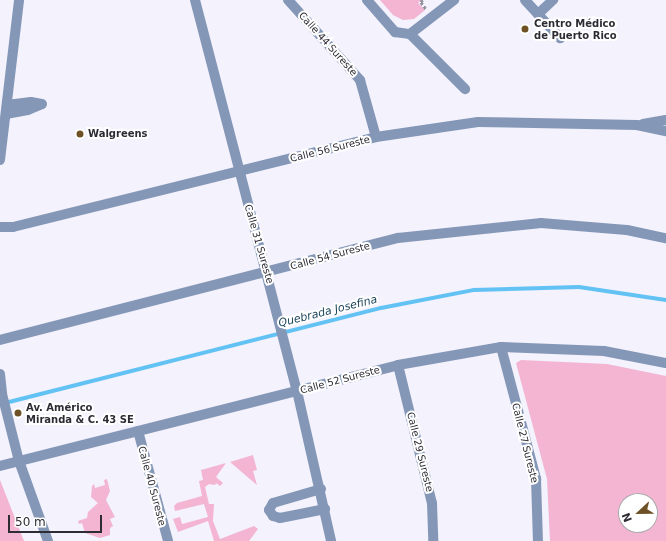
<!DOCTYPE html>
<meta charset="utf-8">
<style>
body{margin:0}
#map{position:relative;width:666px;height:541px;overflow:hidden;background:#f3f2fd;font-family:"DejaVu Sans",sans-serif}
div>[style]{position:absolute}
.green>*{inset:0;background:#f3b5d1}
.stream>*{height:4px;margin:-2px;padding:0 2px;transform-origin:2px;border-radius:2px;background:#62c2f4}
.path>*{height:2.5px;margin-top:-1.25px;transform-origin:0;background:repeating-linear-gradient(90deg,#94939c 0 3px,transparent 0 5px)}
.minor>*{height:10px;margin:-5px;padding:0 5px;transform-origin:5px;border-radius:5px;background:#8597b7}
.dots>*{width:11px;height:11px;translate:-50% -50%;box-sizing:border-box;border:2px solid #fff;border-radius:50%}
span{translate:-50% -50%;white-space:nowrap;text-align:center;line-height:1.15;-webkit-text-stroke:4px #fff;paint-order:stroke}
.poi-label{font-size:10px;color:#2d2c34;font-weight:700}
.left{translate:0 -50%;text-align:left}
.street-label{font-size:10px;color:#2d2c34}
.water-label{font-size:11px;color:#1e475c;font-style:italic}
.north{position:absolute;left:618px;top:493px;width:40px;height:40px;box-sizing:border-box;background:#fff;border:1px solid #ababae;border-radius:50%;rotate:248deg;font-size:11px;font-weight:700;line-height:16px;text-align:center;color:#2d2c34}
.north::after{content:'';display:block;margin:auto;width:14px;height:18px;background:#6e5225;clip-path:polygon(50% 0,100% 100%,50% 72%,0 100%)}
.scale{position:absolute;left:8px;top:515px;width:94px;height:18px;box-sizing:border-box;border:2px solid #2d2c34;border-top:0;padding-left:5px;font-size:12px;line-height:14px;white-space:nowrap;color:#2d2c34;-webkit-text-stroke:3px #fff;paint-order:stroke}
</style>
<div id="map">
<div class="green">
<i style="clip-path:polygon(380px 0,421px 0,418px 3px,425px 10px,414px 19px,403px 20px,393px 15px)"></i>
<i style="clip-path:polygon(evenodd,521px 360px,607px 364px,666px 376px,666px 541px,550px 541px,547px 479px,516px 363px,521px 360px,626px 501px,650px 501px,650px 525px,626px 525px,626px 501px)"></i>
<i style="clip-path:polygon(253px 455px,257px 470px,253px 471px,257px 485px,230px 462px)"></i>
<i style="clip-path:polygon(226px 463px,216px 477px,223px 483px,220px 486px,216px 483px,215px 485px,209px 484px,205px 487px,209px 504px,214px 504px,213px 521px,220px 539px,254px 526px,258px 529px,249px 541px,214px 541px,208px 521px,178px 532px,173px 519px,180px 517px,182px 524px,208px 517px,204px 504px,175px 511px,174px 506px,177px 503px,202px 496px,199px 481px,203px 480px,201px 470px)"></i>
<i style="clip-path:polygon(107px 479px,110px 491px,106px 500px,115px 517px,110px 519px,113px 526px,110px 528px,110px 535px,100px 538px,85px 533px,82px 523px,79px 524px,78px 521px,87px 518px,88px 512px,98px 503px,91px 497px,92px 486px,94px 484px,95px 488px,105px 485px,104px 480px)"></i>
<i style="clip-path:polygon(0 480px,24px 541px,0 541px)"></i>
</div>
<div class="stream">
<i style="left:5px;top:403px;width:388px;rotate:-14.2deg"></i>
<i style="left:381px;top:308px;width:95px;rotate:-11deg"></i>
<i style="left:474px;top:290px;width:105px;rotate:-1.6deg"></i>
<i style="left:579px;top:287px;width:88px;rotate:8.5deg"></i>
</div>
<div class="path">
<i style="left:423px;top:0;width:3px;rotate:135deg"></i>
<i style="left:421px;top:2px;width:9px;rotate:54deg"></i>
</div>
<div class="minor">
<i style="left:195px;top:0;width:404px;rotate:75.4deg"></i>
<i style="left:297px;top:391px;width:154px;rotate:77.2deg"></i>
<i style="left:288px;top:0;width:108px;rotate:48deg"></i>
<i style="left:360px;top:80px;width:59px;rotate:74.3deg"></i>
<i style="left:367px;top:0;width:43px;rotate:48.8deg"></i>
<i style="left:395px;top:32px;width:15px;rotate:8deg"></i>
<i style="left:410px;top:34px;width:56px;rotate:-37.7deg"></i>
<i style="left:525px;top:0;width:52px;rotate:47.4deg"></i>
<i style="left:538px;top:14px;width:21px;rotate:-43deg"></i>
<i style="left:410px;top:34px;width:78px;rotate:45deg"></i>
<i style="left:7px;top:105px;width:24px;rotate:-7deg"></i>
<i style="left:31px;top:102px;width:11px;rotate:10deg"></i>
<i style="left:6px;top:114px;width:22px;rotate:-10deg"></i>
<i style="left:28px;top:110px;width:15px;rotate:-23deg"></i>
<i style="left:643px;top:124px;width:23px;rotate:-10deg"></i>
<i style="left:0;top:160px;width:161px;rotate:-83.2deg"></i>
<i style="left:0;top:227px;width:13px"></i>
<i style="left:13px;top:227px;width:374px;rotate:-13.9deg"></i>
<i style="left:376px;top:137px;width:103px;rotate:-8.4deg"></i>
<i style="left:478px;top:122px;width:159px;rotate:1.1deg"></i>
<i style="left:637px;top:125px;width:30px;rotate:12deg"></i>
<i style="left:0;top:340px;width:411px;rotate:-14.4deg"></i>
<i style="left:398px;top:238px;width:144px;rotate:-6deg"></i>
<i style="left:541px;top:223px;width:86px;rotate:4.7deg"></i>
<i style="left:627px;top:230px;width:40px;rotate:12deg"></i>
<i style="left:501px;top:347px;width:137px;rotate:75.1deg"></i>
<i style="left:536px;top:479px;width:62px;rotate:88.2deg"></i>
<i style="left:398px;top:365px;width:142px;rotate:76.2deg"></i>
<i style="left:432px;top:503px;width:38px;rotate:88deg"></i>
<i style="left:0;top:374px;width:20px;rotate:84deg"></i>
<i style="left:2px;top:394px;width:69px;rotate:75.8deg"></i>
<i style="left:19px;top:461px;width:85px;rotate:70.1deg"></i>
<i style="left:138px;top:431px;width:114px;rotate:74.7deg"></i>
<i style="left:0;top:466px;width:411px;rotate:-14.2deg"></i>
<i style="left:398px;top:365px;width:105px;rotate:-9.9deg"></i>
<i style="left:501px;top:347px;width:103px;rotate:2.2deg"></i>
<i style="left:604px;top:351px;width:63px;rotate:11deg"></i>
<i style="left:321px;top:489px;width:50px;rotate:163.7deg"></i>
<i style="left:273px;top:503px;width:8px;rotate:120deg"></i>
<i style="left:269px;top:510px;width:7px;rotate:56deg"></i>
<i style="left:273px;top:516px;width:7px;rotate:16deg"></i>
<i style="left:280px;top:518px;width:46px;rotate:-11.3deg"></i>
</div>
<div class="dots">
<i style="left:525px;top:29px;background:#6e5225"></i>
<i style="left:80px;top:134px;background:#6e5225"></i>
<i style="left:18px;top:413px;background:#6e5225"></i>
</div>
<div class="poi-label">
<span class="left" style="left:534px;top:29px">Centro Médico<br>de Puerto Rico</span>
<span class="left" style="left:88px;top:134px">Walgreens</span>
<span class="left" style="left:26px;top:413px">Av. Américo<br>Miranda &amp; C. 43 SE</span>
</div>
<div class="street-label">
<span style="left:328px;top:44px;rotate:48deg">Calle 44 Sureste</span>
<span style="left:330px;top:149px;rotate:-14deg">Calle 56 Sureste</span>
<span style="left:259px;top:244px;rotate:74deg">Calle 31 Sureste</span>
<span style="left:330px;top:256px;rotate:-15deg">Calle 54 Sureste</span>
<span style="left:340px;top:380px;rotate:-15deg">Calle 52 Sureste</span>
<span style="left:525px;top:443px;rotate:76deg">Calle 27 Sureste</span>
<span style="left:420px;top:452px;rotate:76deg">Calle 29 Sureste</span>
<span style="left:152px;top:486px;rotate:75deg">Calle 40 Sureste</span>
</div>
<div class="water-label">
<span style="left:328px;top:312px;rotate:-14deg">Quebrada Josefina</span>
</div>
<div class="north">N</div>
<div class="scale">50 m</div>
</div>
